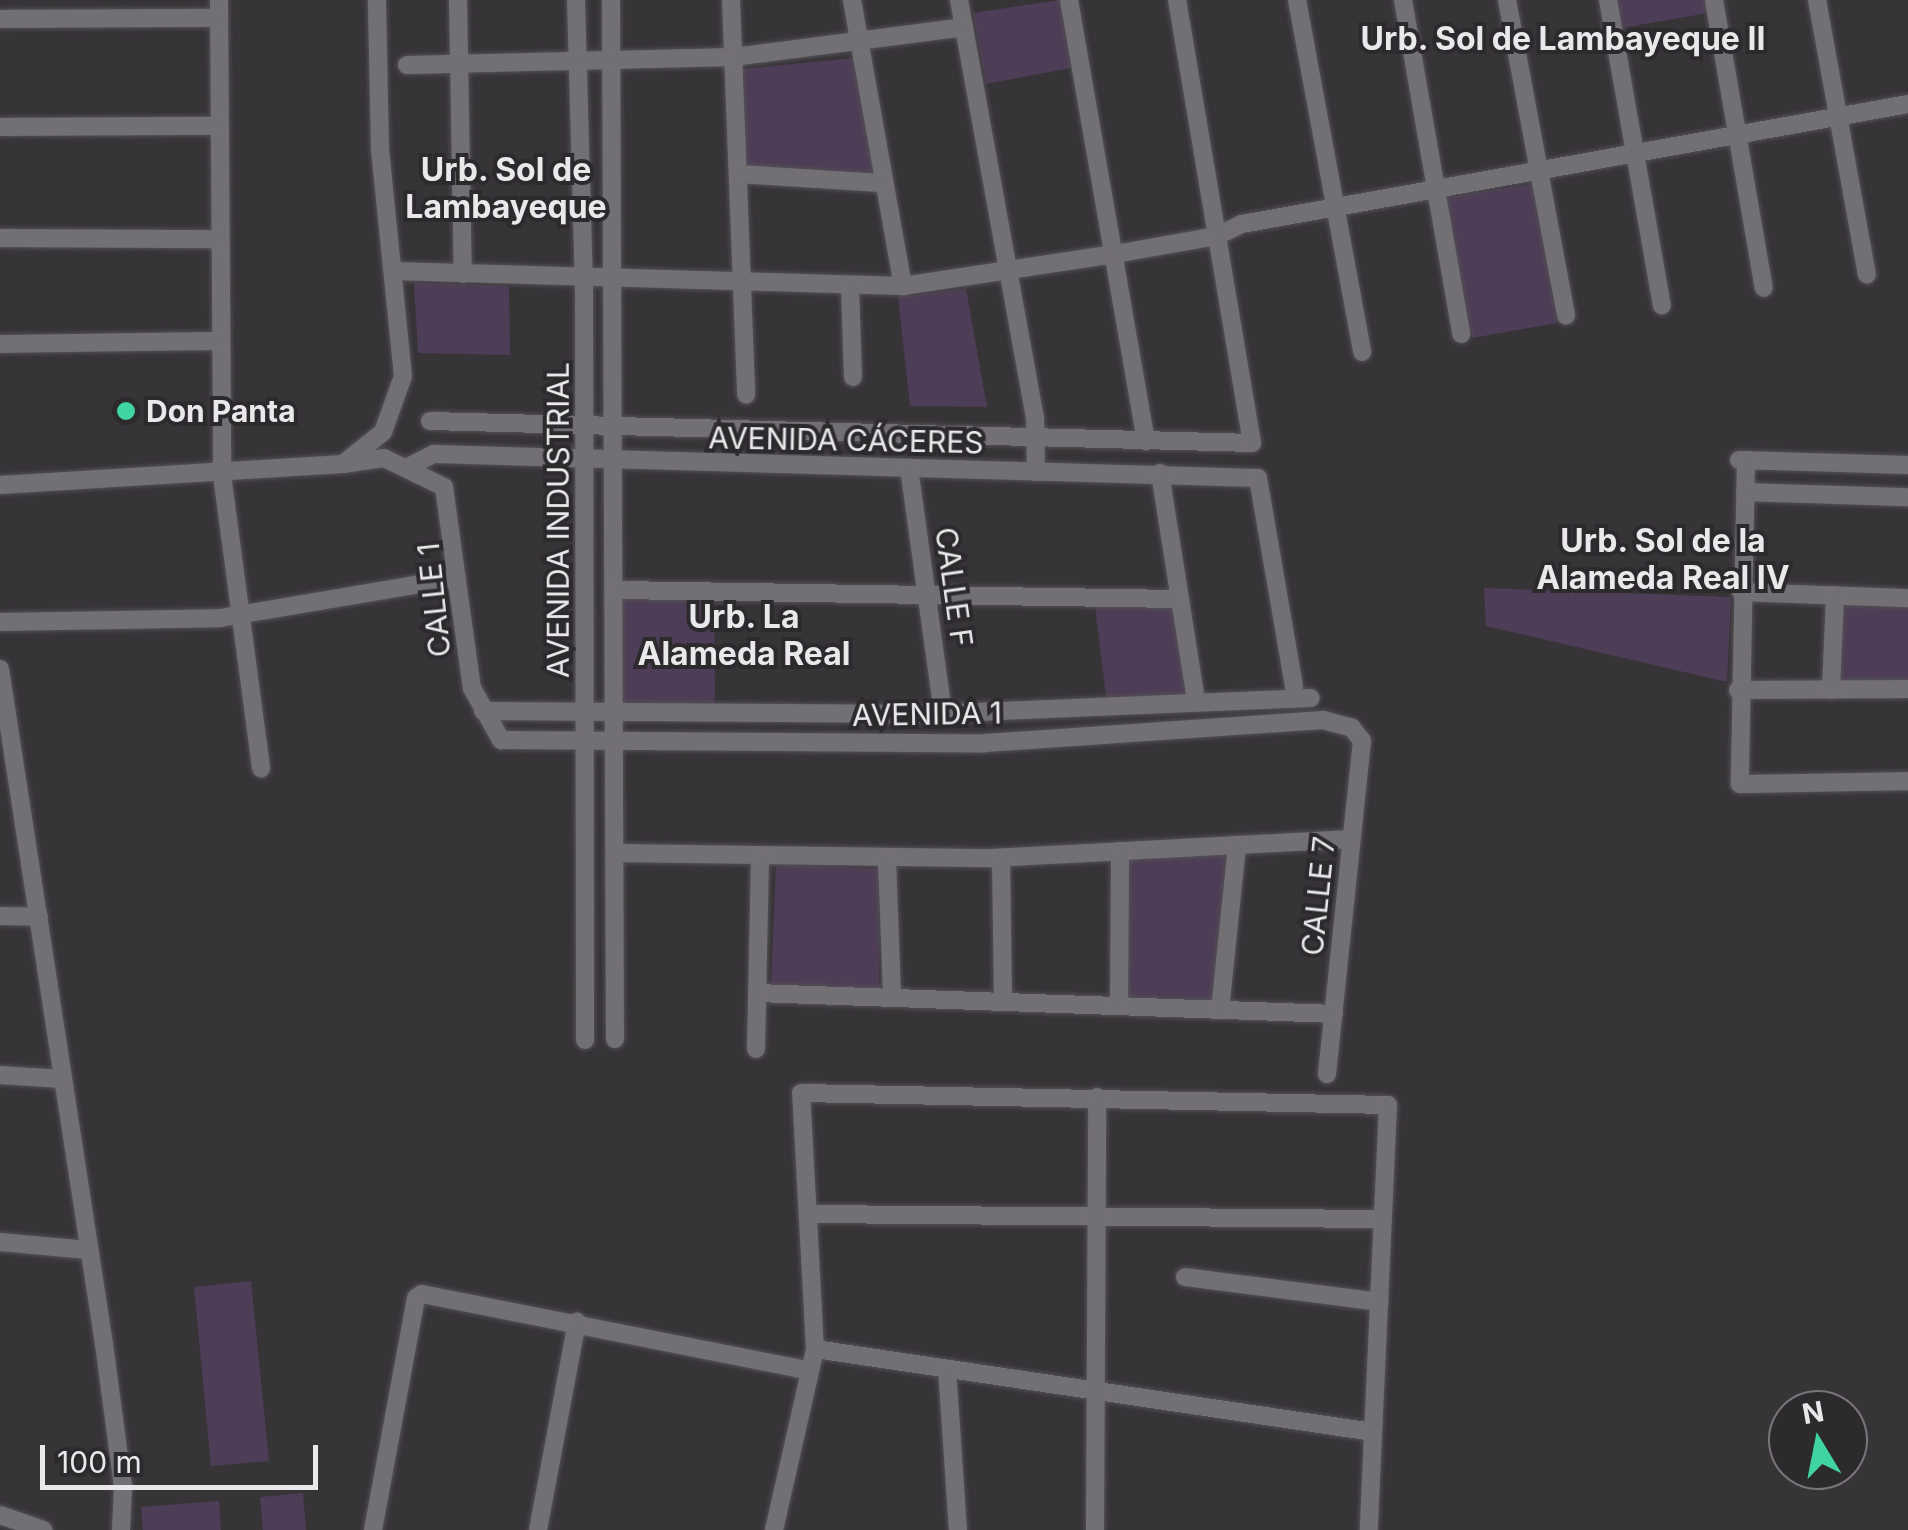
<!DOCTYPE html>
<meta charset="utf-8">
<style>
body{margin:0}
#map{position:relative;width:1908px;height:1530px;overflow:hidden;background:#373438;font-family:Inter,sans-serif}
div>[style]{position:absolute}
.green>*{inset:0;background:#4e3d56}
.roads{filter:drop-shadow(0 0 2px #535155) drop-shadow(0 0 2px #535155)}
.minor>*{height:18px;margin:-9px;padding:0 9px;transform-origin:9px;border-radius:9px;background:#737075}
.dots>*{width:28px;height:28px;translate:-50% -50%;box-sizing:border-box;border:5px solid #2d2a2e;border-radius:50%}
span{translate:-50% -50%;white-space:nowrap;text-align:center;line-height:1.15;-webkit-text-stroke:8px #2d2a2e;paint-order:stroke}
.poi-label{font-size:30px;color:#eae8eb;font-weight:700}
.left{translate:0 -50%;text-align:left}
.street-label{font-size:30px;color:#eae8eb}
.neighbourhood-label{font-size:32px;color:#eae8eb;font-weight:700}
.north{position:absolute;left:1768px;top:1390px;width:100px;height:100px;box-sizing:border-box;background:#2d2a2e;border:2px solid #79767a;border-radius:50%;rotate:350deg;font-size:28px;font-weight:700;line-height:40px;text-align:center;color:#eae8eb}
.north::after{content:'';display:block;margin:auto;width:35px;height:45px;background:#40d4a1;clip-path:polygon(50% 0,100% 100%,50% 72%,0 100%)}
.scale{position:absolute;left:40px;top:1445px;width:278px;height:45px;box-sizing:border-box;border:5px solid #eae8eb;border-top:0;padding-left:12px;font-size:30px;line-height:35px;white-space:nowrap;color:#eae8eb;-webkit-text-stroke:8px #2d2a2e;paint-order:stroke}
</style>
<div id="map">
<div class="green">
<i style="clip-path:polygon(1060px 0,1071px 68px,986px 84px,973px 13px)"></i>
<i style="clip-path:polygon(1617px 0,1706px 0,1708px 13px,1622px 28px)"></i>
<i style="clip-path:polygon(854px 58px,875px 174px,746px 168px,743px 69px)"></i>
<i style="clip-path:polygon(1533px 184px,1557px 323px,1472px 338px,1444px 198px)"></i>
<i style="clip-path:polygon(414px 283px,509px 286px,510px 355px,418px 353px)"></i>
<i style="clip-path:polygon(966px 289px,987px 407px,910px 406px,898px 297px)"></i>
<i style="clip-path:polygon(1484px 588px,1731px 597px,1727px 682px,1486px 626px)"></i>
<i style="clip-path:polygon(623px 599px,714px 599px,715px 704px,623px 702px)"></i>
<i style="clip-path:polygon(1839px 601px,1908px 603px,1908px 684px,1836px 684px)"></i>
<i style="clip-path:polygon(1095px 606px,1172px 607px,1188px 699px,1107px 704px)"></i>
<i style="clip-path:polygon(1227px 852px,1212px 1000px,1128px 999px,1127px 857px)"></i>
<i style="clip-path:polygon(776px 864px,879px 869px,879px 991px,771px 985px)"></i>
<i style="clip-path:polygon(251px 1281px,269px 1461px,211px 1466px,194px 1287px)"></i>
<i style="clip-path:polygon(303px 1493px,306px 1530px,263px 1530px,260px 1497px)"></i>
<i style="clip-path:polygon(219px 1501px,221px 1530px,143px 1530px,141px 1507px)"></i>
</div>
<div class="roads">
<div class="minor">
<i style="left:219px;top:0;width:475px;rotate:89.6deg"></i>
<i style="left:222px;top:475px;width:296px;rotate:82.4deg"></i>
<i style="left:458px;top:0;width:274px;rotate:89deg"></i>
<i style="left:576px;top:0;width:278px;rotate:88.4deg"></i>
<i style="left:584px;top:278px;width:762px;rotate:89.92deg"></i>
<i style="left:611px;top:0;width:1039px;rotate:89.78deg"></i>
<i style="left:731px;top:0;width:395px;rotate:87.8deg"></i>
<i style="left:852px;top:0;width:291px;rotate:79.9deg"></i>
<i style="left:959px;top:0;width:424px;rotate:79.7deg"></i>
<i style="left:1035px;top:417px;width:55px;rotate:89deg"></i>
<i style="left:1069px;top:0;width:448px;rotate:80.1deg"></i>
<i style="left:1297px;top:0;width:358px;rotate:79.5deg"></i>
<i style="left:1403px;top:0;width:339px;rotate:80.1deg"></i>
<i style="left:1507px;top:0;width:321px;rotate:79.4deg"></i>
<i style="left:1608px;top:0;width:310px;rotate:80deg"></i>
<i style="left:1714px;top:0;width:292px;rotate:80.2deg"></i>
<i style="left:1817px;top:0;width:279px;rotate:79.7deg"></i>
<i style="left:0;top:19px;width:219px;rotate:-0.3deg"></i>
<i style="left:407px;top:65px;width:327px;rotate:-1.4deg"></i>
<i style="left:734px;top:57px;width:232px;rotate:-7.4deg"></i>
<i style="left:0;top:127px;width:219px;rotate:-0.3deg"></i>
<i style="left:739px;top:174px;width:145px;rotate:3.6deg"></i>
<i style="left:0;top:238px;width:220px;rotate:0.3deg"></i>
<i style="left:393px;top:271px;width:510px;rotate:1.68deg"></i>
<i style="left:903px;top:286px;width:214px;rotate:-8.6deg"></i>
<i style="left:1115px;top:254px;width:104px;rotate:-10deg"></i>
<i style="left:1217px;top:236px;width:28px;rotate:-26deg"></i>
<i style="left:1242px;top:224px;width:677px;rotate:-10.21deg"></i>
<i style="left:850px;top:287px;width:90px;rotate:88.1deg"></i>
<i style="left:0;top:344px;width:221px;rotate:-0.8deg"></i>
<i style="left:430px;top:421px;width:822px;rotate:1.53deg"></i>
<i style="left:1252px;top:443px;width:449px;rotate:-99.6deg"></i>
<i style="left:1739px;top:460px;width:169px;rotate:1.7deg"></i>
<i style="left:1746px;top:460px;width:324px;rotate:91.1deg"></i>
<i style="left:1740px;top:784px;width:168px;rotate:-1deg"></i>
<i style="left:343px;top:464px;width:41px;rotate:-8.3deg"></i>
<i style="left:384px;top:458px;width:67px;rotate:25.8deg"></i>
<i style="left:444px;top:487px;width:203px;rotate:82.1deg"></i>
<i style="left:472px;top:688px;width:60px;rotate:60.9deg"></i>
<i style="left:501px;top:740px;width:484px;rotate:0.4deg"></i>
<i style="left:985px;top:743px;width:339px;rotate:-3.9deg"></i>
<i style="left:1323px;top:720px;width:30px;rotate:15deg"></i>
<i style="left:1352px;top:728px;width:16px;rotate:52deg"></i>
<i style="left:1362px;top:741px;width:335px;rotate:96deg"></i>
<i style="left:410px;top:466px;width:27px;rotate:-27deg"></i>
<i style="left:434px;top:454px;width:824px;rotate:1.67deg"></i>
<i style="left:1258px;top:478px;width:212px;rotate:80.2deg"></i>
<i style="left:909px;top:468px;width:247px;rotate:82.1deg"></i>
<i style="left:1160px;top:473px;width:223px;rotate:81deg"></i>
<i style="left:0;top:485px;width:344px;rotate:-3.5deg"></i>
<i style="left:343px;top:464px;width:51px;rotate:-38.7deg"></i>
<i style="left:383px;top:432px;width:59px;rotate:-70.3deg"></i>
<i style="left:403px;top:376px;width:228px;rotate:-95.8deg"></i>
<i style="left:380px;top:149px;width:149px;rotate:-91.2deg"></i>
<i style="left:1745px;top:492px;width:163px;rotate:1.8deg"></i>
<i style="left:617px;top:590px;width:561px;rotate:0.92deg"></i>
<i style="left:1741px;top:592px;width:167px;rotate:2.1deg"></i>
<i style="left:0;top:622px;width:220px;rotate:-1deg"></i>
<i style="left:220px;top:618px;width:240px;rotate:-9.6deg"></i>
<i style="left:0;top:669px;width:683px;rotate:81.24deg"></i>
<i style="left:104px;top:1344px;width:143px;rotate:82.4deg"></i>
<i style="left:123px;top:1486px;width:44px;rotate:92.6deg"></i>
<i style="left:1738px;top:690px;width:170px;rotate:-0.3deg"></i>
<i style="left:1831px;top:690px;width:95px;rotate:-87.6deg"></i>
<i style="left:483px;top:711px;width:447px;rotate:0.4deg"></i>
<i style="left:930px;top:714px;width:381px;rotate:-2.4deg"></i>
<i style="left:615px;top:853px;width:376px;rotate:0.8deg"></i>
<i style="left:991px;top:858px;width:361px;rotate:-3deg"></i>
<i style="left:1001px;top:858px;width:144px;rotate:89.2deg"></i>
<i style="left:887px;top:859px;width:139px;rotate:87.9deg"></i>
<i style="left:0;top:916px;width:39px;rotate:1deg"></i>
<i style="left:757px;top:993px;width:577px;rotate:2.08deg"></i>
<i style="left:1119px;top:1006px;width:155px;rotate:-89.6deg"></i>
<i style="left:1220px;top:1010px;width:166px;rotate:-84.1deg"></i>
<i style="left:756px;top:1049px;width:192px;rotate:-88.8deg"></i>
<i style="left:0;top:1075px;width:62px;rotate:3.7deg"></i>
<i style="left:808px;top:1214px;width:575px;rotate:0.5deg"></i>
<i style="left:0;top:1242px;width:88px;rotate:5.2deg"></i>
<i style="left:1185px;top:1277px;width:196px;rotate:7.3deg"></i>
<i style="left:815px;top:1349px;width:564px;rotate:8.46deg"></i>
<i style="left:947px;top:1369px;width:161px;rotate:86.1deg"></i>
<i style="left:0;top:1515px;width:46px;rotate:19.2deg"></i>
<i style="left:373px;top:1530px;width:236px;rotate:-79.5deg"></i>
<i style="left:416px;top:1298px;width:7px;rotate:-34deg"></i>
<i style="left:422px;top:1294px;width:391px;rotate:11.2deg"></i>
<i style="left:538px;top:1530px;width:212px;rotate:-79.4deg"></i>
<i style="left:774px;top:1530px;width:186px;rotate:-77.2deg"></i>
<i style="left:815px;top:1349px;width:256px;rotate:-93.1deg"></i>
<i style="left:801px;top:1093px;width:587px;rotate:1.17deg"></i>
<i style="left:1388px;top:1105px;width:425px;rotate:92.6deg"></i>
<i style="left:1095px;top:1530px;width:433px;rotate:-89.7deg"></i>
</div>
</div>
<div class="dots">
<i style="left:126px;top:411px;background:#40d4a1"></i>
</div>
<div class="poi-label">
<span class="left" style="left:146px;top:411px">Don Panta</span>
</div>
<div class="street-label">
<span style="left:846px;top:440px;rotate:1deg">AVENIDA CÁCERES</span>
<span style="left:558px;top:520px;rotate:-90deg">AVENIDA INDUSTRIAL</span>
<span style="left:954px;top:587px;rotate:82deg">CALLE F</span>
<span style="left:434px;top:600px;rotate:-96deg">CALLE 1</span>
<span style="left:927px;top:714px;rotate:-1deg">AVENIDA 1</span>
<span style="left:1318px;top:896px;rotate:-84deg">CALLE 7</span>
</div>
<div class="neighbourhood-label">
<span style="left:1563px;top:39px">Urb. Sol de Lambayeque II</span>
<span style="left:506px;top:189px">Urb. Sol de<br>Lambayeque</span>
<span style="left:1663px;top:560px">Urb. Sol de la<br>Alameda Real IV</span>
<span style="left:744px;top:636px">Urb. La<br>Alameda Real</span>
</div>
<div class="north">N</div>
<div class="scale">100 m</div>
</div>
